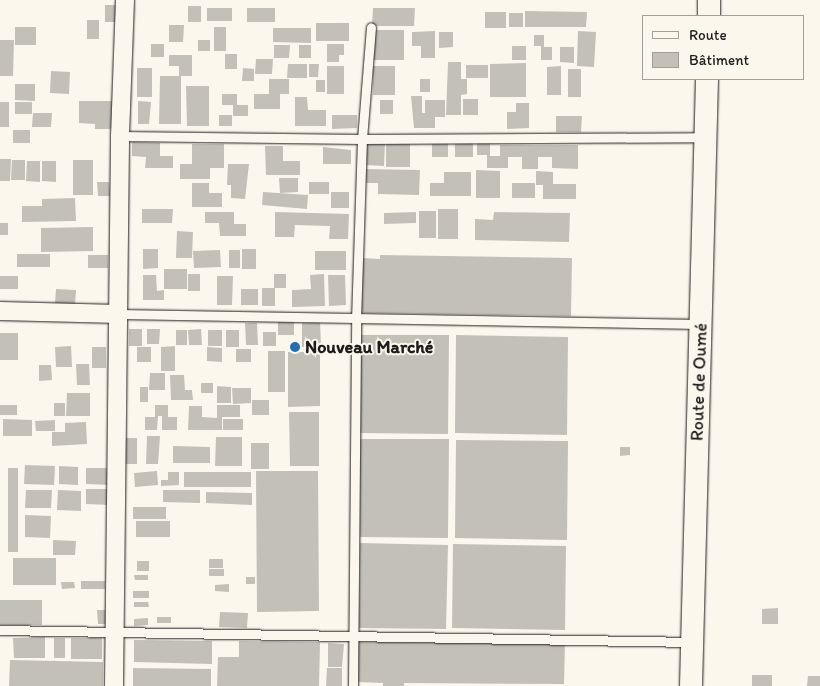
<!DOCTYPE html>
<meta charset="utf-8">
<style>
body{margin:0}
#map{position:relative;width:820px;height:686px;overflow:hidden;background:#fbf7ec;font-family:Itim,sans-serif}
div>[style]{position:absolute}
.building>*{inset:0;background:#c3c0b8}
.roads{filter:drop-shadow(0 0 1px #1c1c1c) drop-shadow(0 0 1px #1c1c1c)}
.service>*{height:9px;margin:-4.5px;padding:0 4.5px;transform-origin:4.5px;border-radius:4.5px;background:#fbf7ec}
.minor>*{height:18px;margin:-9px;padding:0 9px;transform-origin:9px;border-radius:9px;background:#fbf7ec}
.tertiary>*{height:22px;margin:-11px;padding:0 11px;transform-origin:11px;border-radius:11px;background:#fbf7ec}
.dots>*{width:14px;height:14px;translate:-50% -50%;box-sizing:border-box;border:2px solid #fbf7ec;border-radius:50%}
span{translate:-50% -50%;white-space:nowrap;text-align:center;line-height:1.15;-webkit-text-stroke:4px #fbf7ec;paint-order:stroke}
.poi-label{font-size:18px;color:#1c1c1c;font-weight:700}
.left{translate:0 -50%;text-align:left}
.street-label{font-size:18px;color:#1c1c1c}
.legend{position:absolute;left:642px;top:15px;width:162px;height:65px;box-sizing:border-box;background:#fbf7ec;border:1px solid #a29f99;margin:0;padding:6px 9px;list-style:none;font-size:15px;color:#1c1c1c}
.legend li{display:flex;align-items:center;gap:10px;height:25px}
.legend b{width:25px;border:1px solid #a29f99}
</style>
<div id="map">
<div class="building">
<i style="clip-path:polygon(105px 5px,117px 5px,117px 22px,105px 22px)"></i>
<i style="clip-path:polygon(188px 6px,201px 6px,201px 22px,188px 22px)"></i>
<i style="clip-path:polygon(207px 8px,232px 8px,232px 21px,207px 21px)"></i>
<i style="clip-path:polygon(247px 8px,275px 8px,275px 22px,247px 22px)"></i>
<i style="clip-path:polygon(373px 8px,415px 8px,414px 26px,372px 26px)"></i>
<i style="clip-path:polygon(525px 11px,587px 12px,586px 27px,525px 27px)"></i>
<i style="clip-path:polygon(485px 12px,506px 12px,506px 28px,485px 28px)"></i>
<i style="clip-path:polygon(509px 13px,523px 13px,523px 27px,509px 27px)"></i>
<i style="clip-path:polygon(87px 20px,99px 20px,99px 39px,87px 39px)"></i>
<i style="clip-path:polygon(316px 23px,349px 23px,349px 41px,316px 41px)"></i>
<i style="clip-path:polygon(169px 25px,184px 25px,183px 42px,169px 42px)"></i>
<i style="clip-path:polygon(15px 27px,36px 27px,36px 45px,15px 45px)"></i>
<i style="clip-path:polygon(214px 27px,226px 27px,226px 51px,214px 51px)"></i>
<i style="clip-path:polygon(273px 28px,311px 28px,311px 43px,273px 42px)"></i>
<i style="clip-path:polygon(372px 30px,404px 30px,404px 60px,373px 60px)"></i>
<i style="clip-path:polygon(435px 31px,435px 58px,421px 58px,421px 46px,412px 46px,412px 32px)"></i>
<i style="clip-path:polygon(578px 31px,596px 32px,594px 67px,577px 66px)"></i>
<i style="clip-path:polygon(439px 32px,453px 32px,453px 47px,439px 48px)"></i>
<i style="clip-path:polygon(534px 35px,544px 35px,544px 47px,552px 47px,552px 60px,541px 60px,541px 46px,534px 46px)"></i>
<i style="clip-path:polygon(0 40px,14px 40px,13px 76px,0 76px)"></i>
<i style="clip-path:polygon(198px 40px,210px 40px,210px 51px,198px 51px)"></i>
<i style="clip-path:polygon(151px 44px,164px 44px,164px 57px,151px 57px)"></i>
<i style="clip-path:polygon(327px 44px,344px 44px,344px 55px,339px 55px,339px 62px,327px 62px)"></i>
<i style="clip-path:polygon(274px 45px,290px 45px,289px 58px,274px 58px)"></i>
<i style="clip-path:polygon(299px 45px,311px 45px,311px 58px,299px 58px)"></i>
<i style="clip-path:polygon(512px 46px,526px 46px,526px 60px,512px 60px)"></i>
<i style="clip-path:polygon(560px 47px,574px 47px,574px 63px,560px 62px)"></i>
<i style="clip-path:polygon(225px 54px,237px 54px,237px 69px,225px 69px)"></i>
<i style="clip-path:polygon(169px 55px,192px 55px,192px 76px,181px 76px,181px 124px,159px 124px,160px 76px,179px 76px,179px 66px,169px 66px)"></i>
<i style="clip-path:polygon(256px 59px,273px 59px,272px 74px,255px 74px)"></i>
<i style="clip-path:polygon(448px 62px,461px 62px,461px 79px,467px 79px,467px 94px,461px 95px,461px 115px,446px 115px)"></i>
<i style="clip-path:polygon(526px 63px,526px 97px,490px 97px,490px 64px)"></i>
<i style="clip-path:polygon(288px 64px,307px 64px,307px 78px,287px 78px)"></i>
<i style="clip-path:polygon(309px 64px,319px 64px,318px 77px,309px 77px)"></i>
<i style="clip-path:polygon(466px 65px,488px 65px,488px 78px,466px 78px)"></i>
<i style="clip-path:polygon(327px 66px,344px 66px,344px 94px,327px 94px)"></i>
<i style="clip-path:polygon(373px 66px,395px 66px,395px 95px,373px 95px)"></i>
<i style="clip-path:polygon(561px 66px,561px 95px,547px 95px,547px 67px)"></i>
<i style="clip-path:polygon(137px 68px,152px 68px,152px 97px,137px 97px)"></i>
<i style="clip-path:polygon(243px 68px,254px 69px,254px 81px,242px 81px)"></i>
<i style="clip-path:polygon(568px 69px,581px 69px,581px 97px,568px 97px)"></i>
<i style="clip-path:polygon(51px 71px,70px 72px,69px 94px,50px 93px)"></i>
<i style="clip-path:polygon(269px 79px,289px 79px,289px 94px,280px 94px,280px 109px,254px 109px,254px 94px,269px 94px)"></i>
<i style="clip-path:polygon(420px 79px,430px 79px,430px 92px,420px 92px)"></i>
<i style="clip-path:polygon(316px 80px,325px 80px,325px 92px,316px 92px)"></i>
<i style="clip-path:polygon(15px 84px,35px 84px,35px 101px,15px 100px)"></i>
<i style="clip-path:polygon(186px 86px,209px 86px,209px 126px,187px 126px)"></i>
<i style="clip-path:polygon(222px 94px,237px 94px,237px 105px,248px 105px,248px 116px,233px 116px,233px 105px,222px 105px)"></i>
<i style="clip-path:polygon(411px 96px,422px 96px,422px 113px,425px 113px,425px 100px,445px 100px,445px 117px,435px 117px,435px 128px,414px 128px)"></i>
<i style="clip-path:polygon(295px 97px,307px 97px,308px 110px,326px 110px,326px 126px,295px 126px)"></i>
<i style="clip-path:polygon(463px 99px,478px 99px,478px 115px,463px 115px)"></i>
<i style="clip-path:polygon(380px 100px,393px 100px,393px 114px,380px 114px)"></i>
<i style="clip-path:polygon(79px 101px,112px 101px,112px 129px,95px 129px,95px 124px,79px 123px)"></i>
<i style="clip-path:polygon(138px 101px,151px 102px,149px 124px,138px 124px)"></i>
<i style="clip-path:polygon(0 102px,9px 102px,9px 127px,0 127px)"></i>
<i style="clip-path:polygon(15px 102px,32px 102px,32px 114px,15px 114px)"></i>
<i style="clip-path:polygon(516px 103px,529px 103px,529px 128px,507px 129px,507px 112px,516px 112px)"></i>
<i style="clip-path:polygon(33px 113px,52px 113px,51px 127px,32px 127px)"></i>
<i style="clip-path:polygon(219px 115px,232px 115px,232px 126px,219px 126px)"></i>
<i style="clip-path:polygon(332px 115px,357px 115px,357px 128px,332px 129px)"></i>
<i style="clip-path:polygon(556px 116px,582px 116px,581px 132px,556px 132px)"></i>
<i style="clip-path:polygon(13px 130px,30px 130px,30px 143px,13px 143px)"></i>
<i style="clip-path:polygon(132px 142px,160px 143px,160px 156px,173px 156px,173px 168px,145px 168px,146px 157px,132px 156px)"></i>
<i style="clip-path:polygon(432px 142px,448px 142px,448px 157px,432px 157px)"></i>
<i style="clip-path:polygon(455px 142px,473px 142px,473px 157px,455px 157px)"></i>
<i style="clip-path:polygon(365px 143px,385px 143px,384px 166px,365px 165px)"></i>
<i style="clip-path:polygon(477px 143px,490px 143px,490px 156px,500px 156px,500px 145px,578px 145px,578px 169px,552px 168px,552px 157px,538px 157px,538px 169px,522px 169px,522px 157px,508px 157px,508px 168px,487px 168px,487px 155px,477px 155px)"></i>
<i style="clip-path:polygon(192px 144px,224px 144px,224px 168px,210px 168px,210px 179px,180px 179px,180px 164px,192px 164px)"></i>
<i style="clip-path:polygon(386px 144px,410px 144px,410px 167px,386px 167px)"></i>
<i style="clip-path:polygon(265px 146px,283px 146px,283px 161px,300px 161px,300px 175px,266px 175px)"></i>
<i style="clip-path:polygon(323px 147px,351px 150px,351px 164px,323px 164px)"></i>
<i style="clip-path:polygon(0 159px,11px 159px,10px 181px,0 181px)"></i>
<i style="clip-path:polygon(12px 160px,25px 160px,25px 180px,11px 180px)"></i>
<i style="clip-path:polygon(73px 160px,93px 160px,93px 195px,73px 195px)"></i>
<i style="clip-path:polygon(27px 161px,40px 161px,40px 182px,26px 181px)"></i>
<i style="clip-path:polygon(42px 161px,56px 161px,56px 182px,42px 181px)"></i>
<i style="clip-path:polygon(228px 164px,249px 164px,245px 199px,231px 198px,231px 185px,227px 185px)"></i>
<i style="clip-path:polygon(363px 169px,420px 170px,419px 195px,378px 194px,378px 183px,363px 183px)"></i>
<i style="clip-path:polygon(476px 170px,500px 171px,500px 198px,476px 198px)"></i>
<i style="clip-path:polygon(536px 171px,553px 172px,553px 184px,576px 184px,576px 199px,543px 199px,543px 185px,536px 185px)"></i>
<i style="clip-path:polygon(444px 172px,471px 172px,471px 196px,430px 196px,430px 183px,444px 183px)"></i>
<i style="clip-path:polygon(279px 178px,298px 178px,298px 192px,280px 193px)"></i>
<i style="clip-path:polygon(97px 182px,109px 182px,110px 196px,98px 196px)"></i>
<i style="clip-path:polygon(309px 182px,329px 182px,329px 194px,309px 194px)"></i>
<i style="clip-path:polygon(192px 183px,209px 183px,209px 193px,222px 193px,222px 207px,192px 207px)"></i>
<i style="clip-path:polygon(512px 183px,535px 183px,535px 198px,512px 198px)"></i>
<i style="clip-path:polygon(263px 192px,308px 195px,307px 209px,262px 205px)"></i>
<i style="clip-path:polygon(331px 192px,349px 192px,349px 208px,331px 208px)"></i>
<i style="clip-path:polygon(75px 198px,76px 221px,22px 222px,22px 206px,42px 206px,42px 199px)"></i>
<i style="clip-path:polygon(142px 209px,173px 209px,172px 223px,142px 223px)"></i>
<i style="clip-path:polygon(438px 209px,458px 209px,458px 239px,438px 239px)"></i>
<i style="clip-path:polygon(419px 211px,436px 211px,436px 238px,419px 238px)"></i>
<i style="clip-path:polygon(205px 212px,234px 212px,234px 224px,246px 224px,246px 236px,220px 236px,219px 223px,205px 223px)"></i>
<i style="clip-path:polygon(275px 212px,349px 214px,348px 239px,329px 239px,330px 226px,295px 225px,294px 237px,275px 237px)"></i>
<i style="clip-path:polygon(416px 212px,416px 223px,384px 224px,384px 213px)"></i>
<i style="clip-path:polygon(494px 212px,570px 213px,569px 242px,475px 240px,475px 219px,493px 220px)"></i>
<i style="clip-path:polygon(0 223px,8px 223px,8px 235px,0 235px)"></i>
<i style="clip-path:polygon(93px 227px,93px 251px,41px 252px,41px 228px)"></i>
<i style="clip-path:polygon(177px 231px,193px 232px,192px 258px,176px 258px)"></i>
<i style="clip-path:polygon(143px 249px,158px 249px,158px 268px,143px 269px)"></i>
<i style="clip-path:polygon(242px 249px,256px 249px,256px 269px,242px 269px)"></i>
<i style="clip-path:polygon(220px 250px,221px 267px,194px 268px,193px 251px)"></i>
<i style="clip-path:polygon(229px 250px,240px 250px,240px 268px,229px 268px)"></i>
<i style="clip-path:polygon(315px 251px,346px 251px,346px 270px,315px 270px)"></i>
<i style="clip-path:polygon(17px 254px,50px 254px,50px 267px,17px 267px)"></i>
<i style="clip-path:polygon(88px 255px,108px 255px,108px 268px,88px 268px)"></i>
<i style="clip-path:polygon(380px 255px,572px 258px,571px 316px,361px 313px,362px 258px,380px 259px)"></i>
<i style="clip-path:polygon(164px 269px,187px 269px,187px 289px,164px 289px)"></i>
<i style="clip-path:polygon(188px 274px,200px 274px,200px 291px,188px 291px)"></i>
<i style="clip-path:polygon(274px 274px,286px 274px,286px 288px,275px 288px,275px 306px,262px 306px,262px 288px,274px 288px)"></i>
<i style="clip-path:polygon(324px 274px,325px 306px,292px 307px,292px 290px,311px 289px,310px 275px)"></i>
<i style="clip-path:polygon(143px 275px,156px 275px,157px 291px,164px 290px,164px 300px,143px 300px)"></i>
<i style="clip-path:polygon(328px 275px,345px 275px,346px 305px,329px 306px)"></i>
<i style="clip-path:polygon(0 276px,18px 276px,18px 289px,0 289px)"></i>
<i style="clip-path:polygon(217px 276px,233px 276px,232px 305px,217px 305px)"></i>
<i style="clip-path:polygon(56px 289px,76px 290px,75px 304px,55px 303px)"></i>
<i style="clip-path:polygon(241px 289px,258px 289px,258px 305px,241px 305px)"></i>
<i style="clip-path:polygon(278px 321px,294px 321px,294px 335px,278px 335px)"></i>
<i style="clip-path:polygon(320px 322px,321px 346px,302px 347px,302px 323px)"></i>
<i style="clip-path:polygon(245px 323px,257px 323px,258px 345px,246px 345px)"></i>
<i style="clip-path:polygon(129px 329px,142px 329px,142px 346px,129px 346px)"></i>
<i style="clip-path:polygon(147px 329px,160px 329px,159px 344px,147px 344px)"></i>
<i style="clip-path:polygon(201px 329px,202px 345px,189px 345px,188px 330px)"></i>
<i style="clip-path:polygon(176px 330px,187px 330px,187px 345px,176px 345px)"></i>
<i style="clip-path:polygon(208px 330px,222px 330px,222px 346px,208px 346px)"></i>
<i style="clip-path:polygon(226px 330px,239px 330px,239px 347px,226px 347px)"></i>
<i style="clip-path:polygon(263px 332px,276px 332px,276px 346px,263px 346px)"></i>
<i style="clip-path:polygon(0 333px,18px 333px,18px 360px,0 360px)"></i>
<i style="clip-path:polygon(361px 335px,449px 335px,448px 434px,360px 433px)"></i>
<i style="clip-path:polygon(456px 335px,568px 337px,567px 435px,455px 433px)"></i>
<i style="clip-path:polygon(71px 346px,72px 367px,56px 367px,55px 347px)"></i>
<i style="clip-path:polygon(175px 346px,175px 371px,161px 371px,161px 347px)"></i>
<i style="clip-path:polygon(92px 347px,106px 347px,106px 368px,92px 368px)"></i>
<i style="clip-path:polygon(137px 347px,151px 347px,151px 362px,137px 362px)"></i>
<i style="clip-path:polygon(207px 347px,222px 348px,222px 362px,207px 361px)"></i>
<i style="clip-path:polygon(236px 349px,251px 349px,251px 362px,236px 362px)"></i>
<i style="clip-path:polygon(268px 351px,285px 351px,285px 392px,268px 392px)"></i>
<i style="clip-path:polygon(288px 352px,320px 352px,320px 406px,288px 407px)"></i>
<i style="clip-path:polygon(76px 364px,89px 364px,90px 385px,77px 385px)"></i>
<i style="clip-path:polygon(39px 365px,51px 365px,52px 380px,39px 381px)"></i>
<i style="clip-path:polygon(150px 373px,165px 373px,165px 390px,149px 390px)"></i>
<i style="clip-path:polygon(170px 375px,184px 375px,185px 390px,192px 390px,193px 400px,171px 400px)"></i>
<i style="clip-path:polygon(201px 383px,213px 383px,213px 393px,201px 393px)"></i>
<i style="clip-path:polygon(217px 386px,231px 387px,231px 403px,217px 403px)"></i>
<i style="clip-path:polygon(140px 387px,148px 387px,148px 402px,140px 402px)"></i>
<i style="clip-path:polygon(232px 388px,251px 388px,251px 403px,233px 404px)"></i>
<i style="clip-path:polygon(67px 393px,90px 393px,90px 416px,66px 416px)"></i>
<i style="clip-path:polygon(252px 400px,269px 400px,269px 415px,252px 415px)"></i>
<i style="clip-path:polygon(54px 403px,65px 403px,65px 416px,54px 416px)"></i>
<i style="clip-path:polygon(0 405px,17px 405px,17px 415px,0 415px)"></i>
<i style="clip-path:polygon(155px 405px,168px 405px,168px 417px,177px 417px,177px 430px,162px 430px,162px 416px,158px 416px,157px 430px,145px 430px,145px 417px,155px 417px)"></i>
<i style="clip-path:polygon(217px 405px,240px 405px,240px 417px,222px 417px,222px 430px,188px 430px,189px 406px,202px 406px,202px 417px,217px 418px)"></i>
<i style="clip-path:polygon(289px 412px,319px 412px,319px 466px,290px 466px)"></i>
<i style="clip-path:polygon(3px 419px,32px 420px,32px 436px,3px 436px)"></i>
<i style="clip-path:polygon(223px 419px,243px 419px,243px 430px,223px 430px)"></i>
<i style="clip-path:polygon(55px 420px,55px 431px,36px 431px,35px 421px)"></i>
<i style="clip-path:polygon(86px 422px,87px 444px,52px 446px,52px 432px,65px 432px,65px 423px)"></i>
<i style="clip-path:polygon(147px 436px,160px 436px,158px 464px,146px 464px)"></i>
<i style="clip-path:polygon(216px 437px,242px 437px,242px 466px,215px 466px)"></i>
<i style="clip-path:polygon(122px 438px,137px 438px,137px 464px,122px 464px)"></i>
<i style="clip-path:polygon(360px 439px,449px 439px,448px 538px,360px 537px)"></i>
<i style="clip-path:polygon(456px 440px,568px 441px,567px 540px,455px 538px)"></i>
<i style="clip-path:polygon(251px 443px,269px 443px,269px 469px,251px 469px)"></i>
<i style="clip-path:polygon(173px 446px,210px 447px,210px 463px,173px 463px)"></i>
<i style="clip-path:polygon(620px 447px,630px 447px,630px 455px,620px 456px)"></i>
<i style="clip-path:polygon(25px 465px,55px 466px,54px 485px,24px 484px)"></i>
<i style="clip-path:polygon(59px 466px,78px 467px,78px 485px,59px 484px)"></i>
<i style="clip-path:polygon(8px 468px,18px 468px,18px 552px,8px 552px)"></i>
<i style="clip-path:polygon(86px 468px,111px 468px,111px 485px,86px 484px)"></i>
<i style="clip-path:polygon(157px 471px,158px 485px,135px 487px,134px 473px)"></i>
<i style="clip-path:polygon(256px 471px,318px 471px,319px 611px,257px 612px)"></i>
<i style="clip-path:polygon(168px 472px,179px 472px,179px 485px,161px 486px,161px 480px,168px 480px)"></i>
<i style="clip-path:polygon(184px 472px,251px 472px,251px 487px,184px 487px)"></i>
<i style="clip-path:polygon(86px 489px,110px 489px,110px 505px,86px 504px)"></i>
<i style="clip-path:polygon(26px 490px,52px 490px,51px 508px,25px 508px)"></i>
<i style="clip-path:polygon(58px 490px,81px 491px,81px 511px,57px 510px)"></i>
<i style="clip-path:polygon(163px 490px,200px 490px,200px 503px,163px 502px)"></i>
<i style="clip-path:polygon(206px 492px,252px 493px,252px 505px,206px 503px)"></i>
<i style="clip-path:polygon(133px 507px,166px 507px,166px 519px,133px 519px)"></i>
<i style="clip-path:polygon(25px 515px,51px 516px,50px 538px,25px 537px)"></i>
<i style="clip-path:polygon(136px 521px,170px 521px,170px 537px,136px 537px)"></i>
<i style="clip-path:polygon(53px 540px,76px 541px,75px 555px,53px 555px)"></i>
<i style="clip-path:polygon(360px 543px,448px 545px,446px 629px,359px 628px)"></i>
<i style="clip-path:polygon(453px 544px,566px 546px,565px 630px,452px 628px)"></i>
<i style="clip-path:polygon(13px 558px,56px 558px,56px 585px,13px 585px)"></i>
<i style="clip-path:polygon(209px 559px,223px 559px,223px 568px,209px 568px)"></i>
<i style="clip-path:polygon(137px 561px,149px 561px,149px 571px,137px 571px)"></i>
<i style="clip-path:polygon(209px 569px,224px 569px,224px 576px,209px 576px)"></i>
<i style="clip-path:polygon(134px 575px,148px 575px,148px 580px,135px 580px)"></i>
<i style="clip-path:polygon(246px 577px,255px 577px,255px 584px,246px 584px)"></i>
<i style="clip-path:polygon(81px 581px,105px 581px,105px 589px,81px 589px)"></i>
<i style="clip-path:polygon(61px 582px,74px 582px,75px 588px,62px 589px)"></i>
<i style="clip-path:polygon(229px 584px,229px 592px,215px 591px,215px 585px)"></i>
<i style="clip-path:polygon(133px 591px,149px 591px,149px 598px,133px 598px)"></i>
<i style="clip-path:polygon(0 600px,42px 600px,42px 625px,0 625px)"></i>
<i style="clip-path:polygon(134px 602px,148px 602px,149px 607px,134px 607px)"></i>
<i style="clip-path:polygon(778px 608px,778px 624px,762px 624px,762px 609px)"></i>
<i style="clip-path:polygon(97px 610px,108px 610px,108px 624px,98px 624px)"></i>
<i style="clip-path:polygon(220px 612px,248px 613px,247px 628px,219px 627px)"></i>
<i style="clip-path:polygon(157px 617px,171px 617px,171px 623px,157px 623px)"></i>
<i style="clip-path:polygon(148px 618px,148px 625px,134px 626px,134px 619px)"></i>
<i style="clip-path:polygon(45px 637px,45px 658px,14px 658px,13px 638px)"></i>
<i style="clip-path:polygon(54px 638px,65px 638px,65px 658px,54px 658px)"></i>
<i style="clip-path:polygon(71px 638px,102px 638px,102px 659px,71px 659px)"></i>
<i style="clip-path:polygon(134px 640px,212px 641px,212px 664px,134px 662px)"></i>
<i style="clip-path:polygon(239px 641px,320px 642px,319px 686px,217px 686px,218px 657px,239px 657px)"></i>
<i style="clip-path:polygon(358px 642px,565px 644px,564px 684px,404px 683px,404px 686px,383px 686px,383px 683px,358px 682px)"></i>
<i style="clip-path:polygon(328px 643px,344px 644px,342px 667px,328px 667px)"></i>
<i style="clip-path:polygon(10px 660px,103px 662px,103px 686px,9px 686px)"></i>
<i style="clip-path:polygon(133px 668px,211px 669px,211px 686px,133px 686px)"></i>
<i style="clip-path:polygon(327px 668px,342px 668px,342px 686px,326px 686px)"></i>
<i style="clip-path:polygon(752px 675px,772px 675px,772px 686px,752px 686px)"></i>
<i style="clip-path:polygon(808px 676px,820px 676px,820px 686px,807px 686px)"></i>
</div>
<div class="roads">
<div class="service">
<i style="left:120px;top:136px;width:242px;rotate:0.7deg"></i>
<i style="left:362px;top:139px;width:343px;rotate:-0.3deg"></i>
<i style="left:119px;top:314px;width:581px;rotate:0.99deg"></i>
<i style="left:0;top:630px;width:692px;rotate:0.99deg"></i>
<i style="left:353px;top:686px;width:366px;rotate:-89.5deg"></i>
<i style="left:356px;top:320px;width:181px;rotate:-88.1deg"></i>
<i style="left:362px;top:139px;width:112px;rotate:-85.4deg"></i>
</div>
<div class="minor">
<i style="left:0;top:311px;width:119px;rotate:1.4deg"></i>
<i style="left:114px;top:686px;width:550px;rotate:-89.37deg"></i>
<i style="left:120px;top:136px;width:136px;rotate:-87.9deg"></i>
</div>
<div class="tertiary">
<i style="left:709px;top:16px;width:16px;rotate:-90deg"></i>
<i style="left:691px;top:686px;width:607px;rotate:-88.49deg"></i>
</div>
</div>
<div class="dots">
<i style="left:295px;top:347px;background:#1f6fb2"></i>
</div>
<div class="poi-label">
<span class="left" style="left:305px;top:347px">Nouveau Marché</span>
</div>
<div class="street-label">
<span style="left:699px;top:382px;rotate:-88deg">Route de Oumé</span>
</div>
<ul class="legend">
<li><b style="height:6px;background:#fbf7ec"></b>Route</li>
<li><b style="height:14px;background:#c3c0b8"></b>Bâtiment</li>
</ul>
</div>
